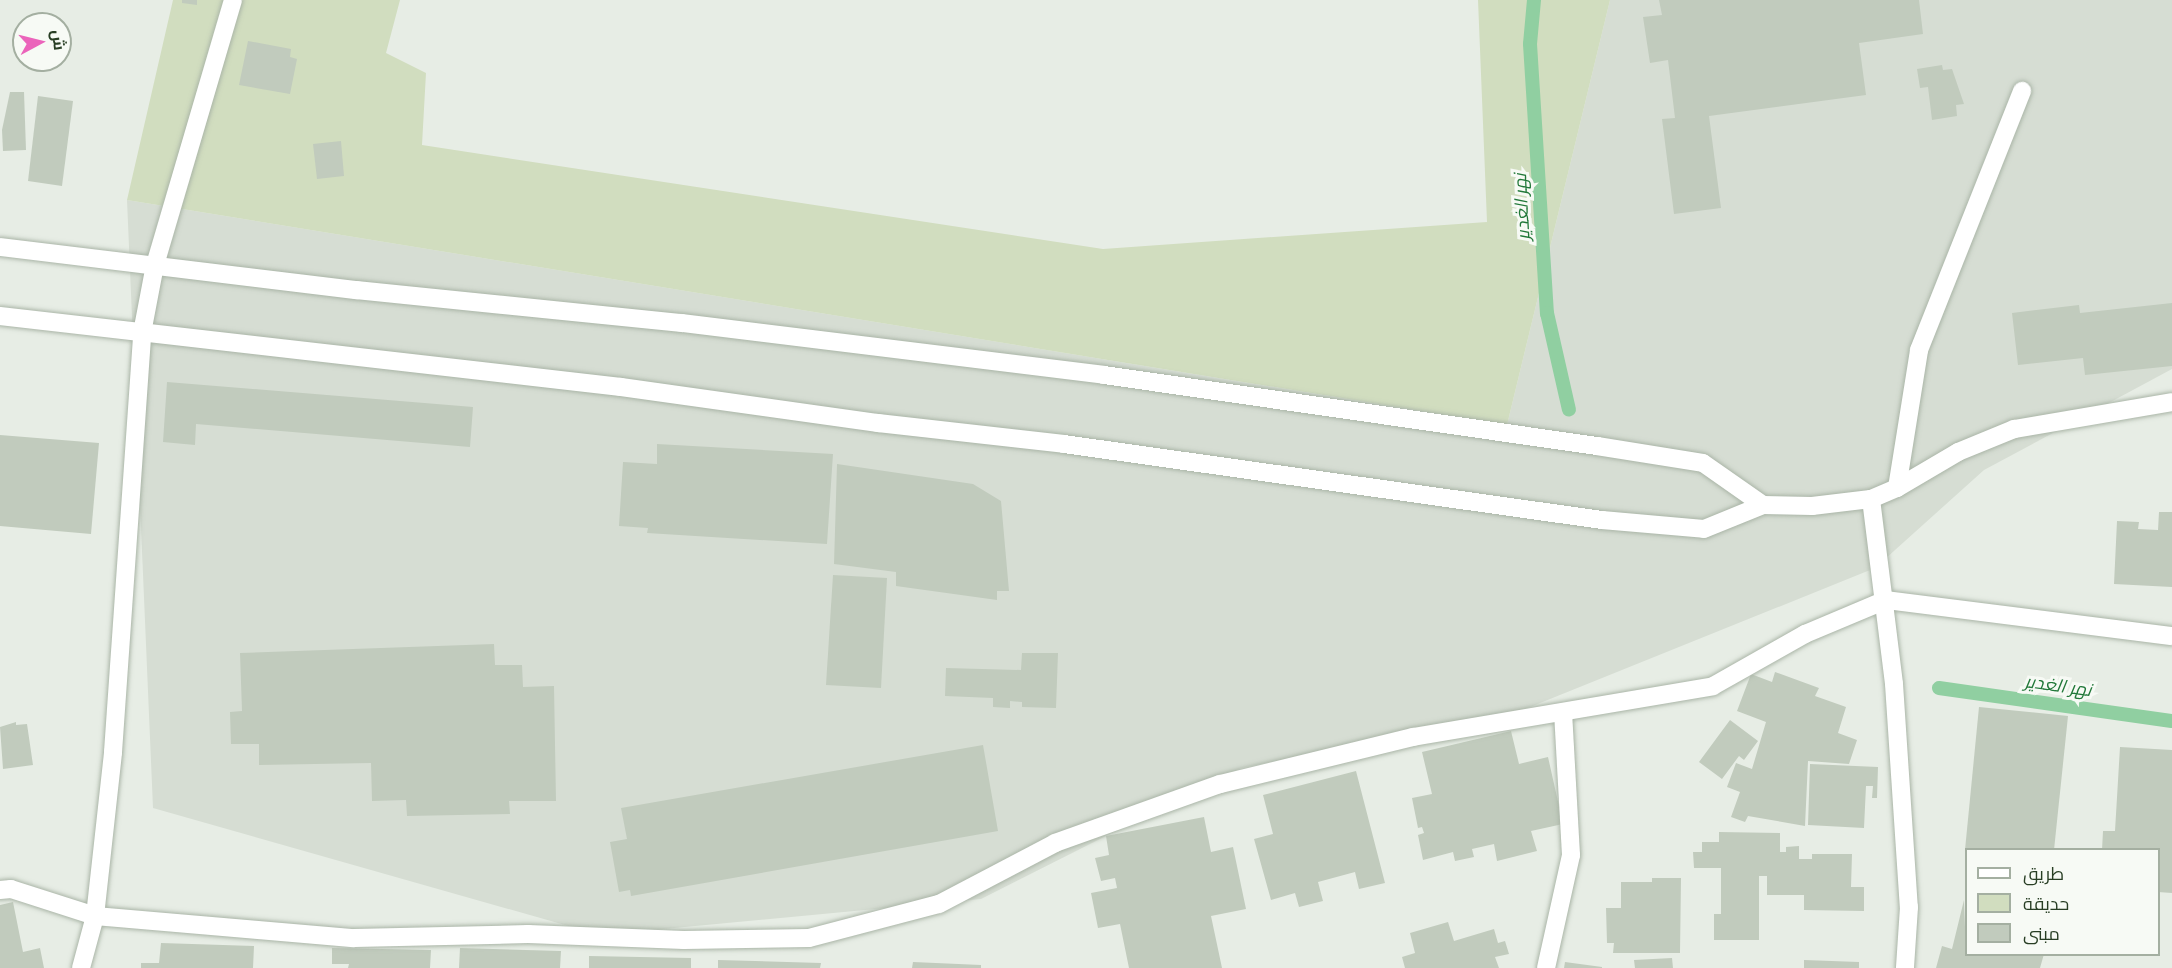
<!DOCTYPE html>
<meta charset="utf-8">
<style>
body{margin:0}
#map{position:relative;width:2172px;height:968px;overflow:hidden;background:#e7ede5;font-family:"Fira Sans Condensed",Cairo,sans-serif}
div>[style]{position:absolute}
.built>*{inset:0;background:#d6ddd3}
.green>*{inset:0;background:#d1ddbf}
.stream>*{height:14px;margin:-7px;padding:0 7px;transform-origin:7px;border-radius:7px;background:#90cfa1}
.building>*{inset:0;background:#c1cbbd}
.roads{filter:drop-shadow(0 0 2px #aab5a7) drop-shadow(0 0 2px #aab5a7)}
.lane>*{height:18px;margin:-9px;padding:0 9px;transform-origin:9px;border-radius:9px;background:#fff}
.street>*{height:18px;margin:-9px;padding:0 9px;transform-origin:9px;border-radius:9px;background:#fff}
.secondary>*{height:18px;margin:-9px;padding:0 9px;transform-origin:9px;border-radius:9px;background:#fff}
span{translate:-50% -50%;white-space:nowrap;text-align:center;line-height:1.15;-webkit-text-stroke:6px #f7faf5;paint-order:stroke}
.water-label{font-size:18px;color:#217839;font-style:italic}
.legend{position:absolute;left:1965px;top:848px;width:195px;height:108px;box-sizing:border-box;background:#f7faf5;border:2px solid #a4afa1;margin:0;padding:8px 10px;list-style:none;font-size:18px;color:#283e24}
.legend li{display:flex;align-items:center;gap:12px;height:30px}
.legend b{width:30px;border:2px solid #a4afa1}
.north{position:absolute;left:12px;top:12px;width:60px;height:60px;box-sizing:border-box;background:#f7faf5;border:2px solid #a4afa1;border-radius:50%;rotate:83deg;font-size:16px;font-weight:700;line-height:24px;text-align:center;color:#283e24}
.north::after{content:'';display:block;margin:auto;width:21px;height:27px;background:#eb64bb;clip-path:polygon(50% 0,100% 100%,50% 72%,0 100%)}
</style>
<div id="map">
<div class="built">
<i style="clip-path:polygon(1610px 0,2172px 0,2172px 369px,1984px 470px,1875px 568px,1518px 712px,1241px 768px,981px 899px,600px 935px,153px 808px,127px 200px,1507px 425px)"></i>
</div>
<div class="green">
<i style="clip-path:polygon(173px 0,400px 0,386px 53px,426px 73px,422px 145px,1103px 249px,1487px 222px,1478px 0,1610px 0,1507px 425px,127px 200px)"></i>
</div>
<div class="stream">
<i style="left:1534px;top:0;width:44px;rotate:95.2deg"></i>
<i style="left:1530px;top:44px;width:270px;rotate:86.4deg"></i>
<i style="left:1547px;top:313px;width:99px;rotate:77.2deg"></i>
<i style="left:1939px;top:688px;width:235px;rotate:8.1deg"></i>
</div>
<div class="building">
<i style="clip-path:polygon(182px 0,197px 0,197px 5px,182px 3px)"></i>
<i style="clip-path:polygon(1659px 0,1919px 0,1923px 34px,1859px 43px,1866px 95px,1709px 116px,1721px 208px,1674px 214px,1662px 119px,1675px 118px,1668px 60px,1650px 63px,1643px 17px,1662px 15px)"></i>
<i style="clip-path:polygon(248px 41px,291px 49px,290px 57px,297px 59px,290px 94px,239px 85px)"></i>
<i style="clip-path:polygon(1942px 65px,1943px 70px,1952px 69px,1964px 104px,1956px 105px,1957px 116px,1932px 120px,1928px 87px,1920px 88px,1917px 69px)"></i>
<i style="clip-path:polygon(10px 92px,24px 92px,26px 150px,3px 151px,2px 130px)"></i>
<i style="clip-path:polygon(38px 96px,73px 101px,62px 186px,28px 181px)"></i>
<i style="clip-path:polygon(341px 141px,344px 176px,317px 179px,313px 144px)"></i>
<i style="clip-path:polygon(2172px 303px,2172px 366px,2085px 375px,2083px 358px,2018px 365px,2012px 313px,2079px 305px,2080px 313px)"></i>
<i style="clip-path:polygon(167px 382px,473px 407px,470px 447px,196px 424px,195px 445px,163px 442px)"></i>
<i style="clip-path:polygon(0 435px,99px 443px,91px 534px,0 526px)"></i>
<i style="clip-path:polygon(657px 444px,833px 454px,827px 544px,647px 533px,648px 528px,619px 526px,623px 462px,657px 464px)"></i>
<i style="clip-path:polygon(837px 464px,973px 484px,1001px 501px,1009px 591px,997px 591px,997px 600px,896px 586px,896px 572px,834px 564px)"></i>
<i style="clip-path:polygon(2159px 512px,2172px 512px,2172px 587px,2114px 584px,2117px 521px,2139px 522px,2138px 529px,2158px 530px)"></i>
<i style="clip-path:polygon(833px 575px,887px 578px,881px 688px,826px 685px)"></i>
<i style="clip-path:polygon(494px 644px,495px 665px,522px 665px,523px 687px,554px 686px,556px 801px,509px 801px,510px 814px,407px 816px,406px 800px,372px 801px,371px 763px,259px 765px,259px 744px,231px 744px,230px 712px,242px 711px,240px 653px)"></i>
<i style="clip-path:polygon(1022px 653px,1058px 653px,1056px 708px,1022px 707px,1022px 702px,1010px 701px,1010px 708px,993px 707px,993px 698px,945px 696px,946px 668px,1021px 670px)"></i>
<i style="clip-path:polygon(1775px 672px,1819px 688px,1815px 696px,1846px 707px,1838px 733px,1857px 740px,1849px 764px,1808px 761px,1805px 826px,1748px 816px,1745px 822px,1731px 817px,1740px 792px,1727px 787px,1736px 763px,1752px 769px,1766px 722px,1737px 711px,1751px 674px,1772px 682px)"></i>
<i style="clip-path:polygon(1979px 707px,2068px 716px,2054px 850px,1965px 850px)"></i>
<i style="clip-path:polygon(1730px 720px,1758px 741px,1744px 760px,1739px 756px,1722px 779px,1699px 762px)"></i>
<i style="clip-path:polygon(16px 722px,16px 725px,27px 724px,33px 765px,3px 769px,0 727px)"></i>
<i style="clip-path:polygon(1511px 731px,1519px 764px,1548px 757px,1563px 824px,1531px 831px,1537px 851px,1497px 861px,1494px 844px,1472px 849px,1474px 857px,1455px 861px,1453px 852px,1423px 860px,1418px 835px,1424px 833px,1422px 827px,1418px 828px,1412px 798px,1432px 794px,1422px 752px)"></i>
<i style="clip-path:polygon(983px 745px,998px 831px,631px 896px,630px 890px,619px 892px,610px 842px,627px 839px,621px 808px)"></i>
<i style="clip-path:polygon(2120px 747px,2172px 750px,2172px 893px,2158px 892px,2158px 850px,2102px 850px,2103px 831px,2115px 831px)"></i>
<i style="clip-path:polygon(1810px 764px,1878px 767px,1877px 798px,1872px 798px,1873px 786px,1866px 786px,1864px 828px,1808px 825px)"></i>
<i style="clip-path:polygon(1356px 771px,1385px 883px,1359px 889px,1355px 872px,1318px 882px,1323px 901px,1299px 907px,1295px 893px,1271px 900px,1254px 839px,1273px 834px,1263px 795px)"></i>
<i style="clip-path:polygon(1204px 817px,1211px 852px,1233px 847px,1246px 909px,1211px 916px,1222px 968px,1129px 968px,1120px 924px,1098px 928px,1091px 893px,1117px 888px,1115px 878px,1101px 881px,1095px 858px,1109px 855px,1106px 836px)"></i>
<i style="clip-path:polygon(1719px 832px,1780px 833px,1780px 852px,1786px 852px,1786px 847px,1799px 846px,1799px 859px,1812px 859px,1812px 854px,1852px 854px,1851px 887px,1864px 887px,1864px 911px,1804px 910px,1804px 895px,1767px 895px,1767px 876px,1759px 876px,1759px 940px,1714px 940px,1714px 914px,1721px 914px,1721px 868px,1694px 868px,1693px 852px,1702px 852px,1702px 842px,1719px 842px)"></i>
<i style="clip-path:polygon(1652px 878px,1681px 878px,1680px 953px,1613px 953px,1614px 943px,1607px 943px,1606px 908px,1621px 908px,1621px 882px,1652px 882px)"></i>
<i style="clip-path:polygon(1964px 900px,1966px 954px,2044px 954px,2040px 968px,1936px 968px,1942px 946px,1952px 949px)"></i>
<i style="clip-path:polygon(13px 902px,23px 952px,40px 948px,44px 968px,0 968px,0 905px)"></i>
<i style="clip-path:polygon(1448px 922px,1454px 941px,1494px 929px,1498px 943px,1505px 941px,1509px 954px,1495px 957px,1499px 968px,1405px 968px,1402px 957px,1415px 953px,1410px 933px)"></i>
<i style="clip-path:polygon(161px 943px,254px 946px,253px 968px,141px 968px,141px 963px,159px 963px)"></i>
<i style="clip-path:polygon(332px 948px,431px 950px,430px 968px,348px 968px,349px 964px,332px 964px)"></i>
<i style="clip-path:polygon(460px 948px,561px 951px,560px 968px,459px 968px)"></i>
<i style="clip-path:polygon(589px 956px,691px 958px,691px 968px,589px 968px)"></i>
<i style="clip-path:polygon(1672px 958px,1673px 968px,1635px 968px,1634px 960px)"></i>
<i style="clip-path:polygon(718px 960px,821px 963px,820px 968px,718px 968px)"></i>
<i style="clip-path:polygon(1804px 960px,1859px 962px,1859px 968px,1804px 968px)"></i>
<i style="clip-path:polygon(913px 962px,981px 965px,981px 968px,912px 968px)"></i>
<i style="clip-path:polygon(1565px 962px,1602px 967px,1602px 968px,1564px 968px)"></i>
</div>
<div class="roads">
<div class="lane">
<i style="left:155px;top:265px;width:276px;rotate:-73.6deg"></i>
</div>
<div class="street">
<i style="left:1897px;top:488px;width:140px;rotate:-80.9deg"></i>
<i style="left:1919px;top:350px;width:279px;rotate:-68.3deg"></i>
<i style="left:1871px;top:499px;width:186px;rotate:82.9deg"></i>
<i style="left:1894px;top:684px;width:224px;rotate:86.2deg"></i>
<i style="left:1909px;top:907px;width:61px;rotate:93.8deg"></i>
<i style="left:0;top:890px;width:11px;rotate:-5deg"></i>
<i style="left:11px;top:889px;width:88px;rotate:17.8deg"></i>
<i style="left:95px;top:916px;width:260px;rotate:4.9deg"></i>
<i style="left:354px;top:938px;width:174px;rotate:-1.3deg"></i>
<i style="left:528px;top:934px;width:156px;rotate:2.2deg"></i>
<i style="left:684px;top:940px;width:125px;rotate:-0.9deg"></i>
<i style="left:809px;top:938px;width:134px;rotate:-14.7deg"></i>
<i style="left:939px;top:904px;width:131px;rotate:-27.7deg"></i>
<i style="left:1055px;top:843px;width:175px;rotate:-19.7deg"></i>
<i style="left:1220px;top:784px;width:199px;rotate:-13.7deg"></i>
<i style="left:1413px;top:737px;width:304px;rotate:-9.6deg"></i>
<i style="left:1713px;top:686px;width:106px;rotate:-29.5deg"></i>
<i style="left:1805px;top:634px;width:88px;rotate:-22.8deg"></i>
<i style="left:1886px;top:600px;width:288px;rotate:7.2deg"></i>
<i style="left:81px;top:968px;width:54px;rotate:-74.9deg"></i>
<i style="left:95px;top:916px;width:165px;rotate:-83.7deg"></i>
<i style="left:113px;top:752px;width:420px;rotate:-86deg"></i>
<i style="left:142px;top:333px;width:69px;rotate:-79.2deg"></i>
<i style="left:1546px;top:968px;width:116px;rotate:-77.5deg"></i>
<i style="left:1571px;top:855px;width:141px;rotate:-93.2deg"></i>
</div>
<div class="secondary">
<i style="left:0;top:247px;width:359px;rotate:6.9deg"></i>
<i style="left:356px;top:290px;width:328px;rotate:5.8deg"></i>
<i style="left:682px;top:323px;width:425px;rotate:7deg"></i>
<i style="left:1104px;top:375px;width:498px;rotate:8.2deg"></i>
<i style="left:1597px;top:446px;width:107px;rotate:9.1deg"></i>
<i style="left:1703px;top:463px;width:73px;rotate:35deg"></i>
<i style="left:0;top:316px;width:625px;rotate:6.52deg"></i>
<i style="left:621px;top:387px;width:260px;rotate:8deg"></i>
<i style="left:878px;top:423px;width:187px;rotate:6.4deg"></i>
<i style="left:1064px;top:444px;width:543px;rotate:8.04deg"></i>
<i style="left:1602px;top:520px;width:102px;rotate:5deg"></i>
<i style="left:1704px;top:529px;width:64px;rotate:-22.1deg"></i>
<i style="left:1763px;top:505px;width:49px;rotate:1.2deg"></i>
<i style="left:1812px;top:506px;width:59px;rotate:-6.8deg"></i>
<i style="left:1871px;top:499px;width:28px;rotate:-23deg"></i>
<i style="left:1897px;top:488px;width:71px;rotate:-30.5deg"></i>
<i style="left:1958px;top:452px;width:61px;rotate:-22.3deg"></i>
<i style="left:2014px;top:429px;width:160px;rotate:-9.7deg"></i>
</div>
</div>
<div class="water-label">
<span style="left:1522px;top:207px;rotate:-93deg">نهر الغدير</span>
<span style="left:2058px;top:686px;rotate:8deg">نهر الغدير</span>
</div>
<ul class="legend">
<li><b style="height:8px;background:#fff"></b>طريق</li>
<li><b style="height:16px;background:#d1ddbf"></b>حديقة</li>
<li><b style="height:16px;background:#c1cbbd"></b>مبنى</li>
</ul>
<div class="north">ش</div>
</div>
